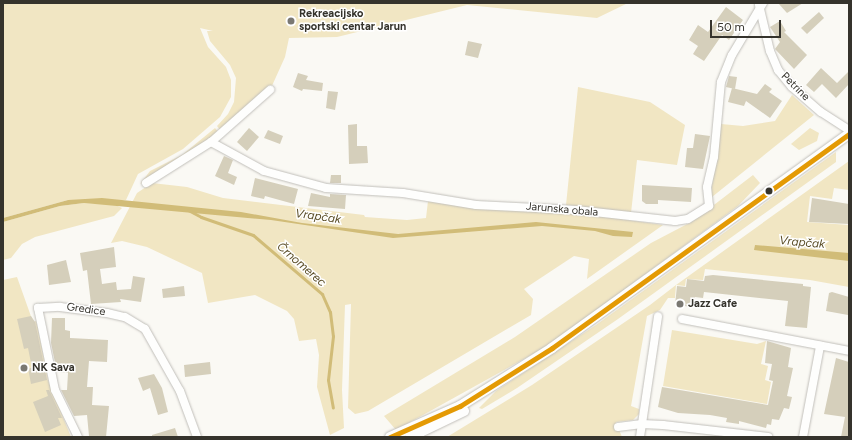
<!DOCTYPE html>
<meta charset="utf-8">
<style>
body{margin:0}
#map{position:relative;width:852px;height:440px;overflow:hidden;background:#faf9f4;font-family:Figtree,sans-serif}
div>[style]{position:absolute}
.green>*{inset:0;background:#f1e6c3}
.water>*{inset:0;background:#d1bc78}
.stream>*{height:3px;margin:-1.5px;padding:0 1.5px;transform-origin:1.5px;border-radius:1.5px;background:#d1bc78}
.building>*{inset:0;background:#d5cfbb}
.roads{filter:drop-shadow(0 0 1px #c1bfba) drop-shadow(0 0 1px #c1bfba)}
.minor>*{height:8px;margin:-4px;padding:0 4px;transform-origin:4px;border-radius:4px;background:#fefefd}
.tertiary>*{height:10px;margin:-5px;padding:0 5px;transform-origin:5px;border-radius:5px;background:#fefefd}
.bus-1>*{height:5px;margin:-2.5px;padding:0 2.5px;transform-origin:2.5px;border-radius:2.5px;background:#e49a04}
.dots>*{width:11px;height:11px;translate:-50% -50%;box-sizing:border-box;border:2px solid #fff;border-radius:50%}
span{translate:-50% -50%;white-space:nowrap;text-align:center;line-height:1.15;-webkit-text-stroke:3px #fff;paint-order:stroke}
.poi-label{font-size:11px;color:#35332c;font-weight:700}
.left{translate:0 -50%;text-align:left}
.street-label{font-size:11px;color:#35332c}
.water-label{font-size:12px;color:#5a4d26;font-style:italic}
.frame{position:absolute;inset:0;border:4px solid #35332c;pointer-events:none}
.scale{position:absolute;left:710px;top:20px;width:71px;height:18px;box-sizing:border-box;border:2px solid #35332c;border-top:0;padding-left:5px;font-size:12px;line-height:14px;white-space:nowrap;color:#35332c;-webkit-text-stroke:3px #fff;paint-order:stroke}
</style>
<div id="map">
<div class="green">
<i style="clip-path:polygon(3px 3px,628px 3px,597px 18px,467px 5px,337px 37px,289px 38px,285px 57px,271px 88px,221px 131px,217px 126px,228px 114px,234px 102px,236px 78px,230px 65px,210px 41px,207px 31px,213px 31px,200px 28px,208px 47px,226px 67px,231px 80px,231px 97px,220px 117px,183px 149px,138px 174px,126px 200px,68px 200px,3px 218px)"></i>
<i style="clip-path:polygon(578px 87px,650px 102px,685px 125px,677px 165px,637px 160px,631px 213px,566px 205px)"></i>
<i style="clip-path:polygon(792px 95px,814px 115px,712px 197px,711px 193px,721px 124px,743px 126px,775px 121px)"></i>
<i style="clip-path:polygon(215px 128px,219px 133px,140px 184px,150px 171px,182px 155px)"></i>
<i style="clip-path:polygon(810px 128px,819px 133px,817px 141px,799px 150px,791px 144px)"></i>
<i style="clip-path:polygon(836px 152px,836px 162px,618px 319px,517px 388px,482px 409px,479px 408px,496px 391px,596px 325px)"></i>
<i style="clip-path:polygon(849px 161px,849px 190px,834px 188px,832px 199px,810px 196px,807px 222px,849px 225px,849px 287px,810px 280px,705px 269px,703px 280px,686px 279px,685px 286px,676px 285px,675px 298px,668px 298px,660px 310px,647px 316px,631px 406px,639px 409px,639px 414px,633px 420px,616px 422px,622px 437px,447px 437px,532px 385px,650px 305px,676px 285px)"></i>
<i style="clip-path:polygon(753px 175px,760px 183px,738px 206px,549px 345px,396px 430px,384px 416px,515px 337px,651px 243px,693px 221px)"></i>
<i style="clip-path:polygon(152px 183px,187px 187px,223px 198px,364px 215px,365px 217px,407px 220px,426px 218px,428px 201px,454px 205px,572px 212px,663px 225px,587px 279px,589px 259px,574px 256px,524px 289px,533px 299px,531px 315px,368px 411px,355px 414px,348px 408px,351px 304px,345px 305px,342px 390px,344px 428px,330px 435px,317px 387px,319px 355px,316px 339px,299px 341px,294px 319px,287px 311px,255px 295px,208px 303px,202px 273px,147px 247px,122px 241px,111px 243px,137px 193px)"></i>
<i style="clip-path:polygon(84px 203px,113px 204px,122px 208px,114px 216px,35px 237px,22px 244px,11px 258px,3px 260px,3px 222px,60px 206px)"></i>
<i style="clip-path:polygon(17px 277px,33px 322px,36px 321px,38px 328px,48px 380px,71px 437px,3px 437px,3px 280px)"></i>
<i style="clip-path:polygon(672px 330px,757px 344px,766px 341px,761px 364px,768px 366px,765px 380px,771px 382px,767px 404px,663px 386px)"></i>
</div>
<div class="water">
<i style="clip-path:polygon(102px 198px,241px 212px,302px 223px,398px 234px,536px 222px,633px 232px,632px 237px,613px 236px,595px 231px,542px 226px,393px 238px,271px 220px,84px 203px,60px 206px,3px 222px,3px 218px,68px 200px)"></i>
<i style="clip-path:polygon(755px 245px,849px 253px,849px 261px,754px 250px)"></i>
</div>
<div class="stream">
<i style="left:188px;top:210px;width:15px;rotate:28deg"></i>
<i style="left:201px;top:217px;width:55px;rotate:19.1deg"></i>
<i style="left:253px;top:235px;width:91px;rotate:40.5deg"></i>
<i style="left:322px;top:294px;width:20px;rotate:66deg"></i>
<i style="left:330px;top:312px;width:24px;rotate:83deg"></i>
<i style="left:333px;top:336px;width:44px;rotate:96.5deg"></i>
<i style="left:328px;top:380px;width:28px;rotate:80deg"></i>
</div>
<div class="building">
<i style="clip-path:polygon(778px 3px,803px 3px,787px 13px)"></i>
<i style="clip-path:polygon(726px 7px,743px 20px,729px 40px,722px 35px,704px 61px,693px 54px,698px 46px,689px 40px,698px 25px,708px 32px)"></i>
<i style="clip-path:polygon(819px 12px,824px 18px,807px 34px,801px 28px)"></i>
<i style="clip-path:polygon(780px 21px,786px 31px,784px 32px,807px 55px,794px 69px,775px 49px,780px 42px,770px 27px)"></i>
<i style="clip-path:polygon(468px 41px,482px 44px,478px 58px,465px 55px)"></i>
<i style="clip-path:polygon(821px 68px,837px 83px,849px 71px,849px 84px,836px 98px,822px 84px,814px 92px,806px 85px)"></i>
<i style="clip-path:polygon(298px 73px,308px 76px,306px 80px,323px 83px,322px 91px,303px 89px,302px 91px,293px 87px)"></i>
<i style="clip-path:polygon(729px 76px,737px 77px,735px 89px,726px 87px)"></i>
<i style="clip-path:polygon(765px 84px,772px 89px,769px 92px,782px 101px,770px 118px,746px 101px,744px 106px,728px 102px,732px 88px,757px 94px)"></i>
<i style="clip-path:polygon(328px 91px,338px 92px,335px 110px,326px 108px)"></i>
<i style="clip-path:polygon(357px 124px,357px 146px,367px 146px,368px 163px,349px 164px,348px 125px)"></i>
<i style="clip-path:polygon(249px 128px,259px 137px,247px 151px,237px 142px)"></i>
<i style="clip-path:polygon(268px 130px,283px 136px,280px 144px,264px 138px)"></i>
<i style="clip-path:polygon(695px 134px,710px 136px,703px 169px,685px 167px,687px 148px,693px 148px)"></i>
<i style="clip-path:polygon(224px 156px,233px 160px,228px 173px,237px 177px,234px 185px,215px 176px)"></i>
<i style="clip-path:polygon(331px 175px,341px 175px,341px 183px,330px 183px)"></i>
<i style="clip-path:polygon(255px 178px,298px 189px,294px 204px,265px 196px,264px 199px,251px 196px)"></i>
<i style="clip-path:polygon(642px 185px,692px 188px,691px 202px,658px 200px,658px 204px,646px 204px,642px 201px)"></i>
<i style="clip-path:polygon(311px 193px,330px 197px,330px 194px,346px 195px,345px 209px,308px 206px)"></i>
<i style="clip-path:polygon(812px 198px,849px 204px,849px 224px,809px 222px)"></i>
<i style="clip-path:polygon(114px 247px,116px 267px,100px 269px,102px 284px,116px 282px,117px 290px,131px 289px,133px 276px,145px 278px,141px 302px,120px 299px,121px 302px,91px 304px,87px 270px,83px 271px,80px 253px)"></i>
<i style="clip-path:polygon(66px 260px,71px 282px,49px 285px,47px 265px)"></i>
<i style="clip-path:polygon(713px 275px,803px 284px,803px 286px,811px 287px,807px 328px,785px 326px,788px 301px,704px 292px,703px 298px,695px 297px,694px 307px,675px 305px,677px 286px,686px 287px,687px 279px,704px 281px,705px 276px)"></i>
<i style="clip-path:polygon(184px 286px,185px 296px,163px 298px,162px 289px)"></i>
<i style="clip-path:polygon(832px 292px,849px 297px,848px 315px,826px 311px,829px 293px)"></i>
<i style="clip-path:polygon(31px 316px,35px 322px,47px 380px,31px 384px,28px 368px,32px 368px,28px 348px,24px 349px,17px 319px)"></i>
<i style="clip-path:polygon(52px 318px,65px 318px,65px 330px,70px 331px,70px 338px,108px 340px,107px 362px,89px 361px,87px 387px,93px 387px,92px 405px,109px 406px,106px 437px,89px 436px,87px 415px,74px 416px,61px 390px,67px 390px,68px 373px,57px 372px,51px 343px)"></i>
<i style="clip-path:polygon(767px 341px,791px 348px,788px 367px,793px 368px,787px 396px,792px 397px,789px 409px,784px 408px,779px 420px,772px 419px,771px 425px,767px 424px,766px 428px,739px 421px,739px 424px,726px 422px,727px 418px,710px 415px,678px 413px,658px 407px,662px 387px,768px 405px,773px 381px,769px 380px,772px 364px,765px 363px)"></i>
<i style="clip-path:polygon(836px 358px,849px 362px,849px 437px,841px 437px,845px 417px,824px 414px)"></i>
<i style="clip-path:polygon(210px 362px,211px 374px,185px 377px,184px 365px)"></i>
<i style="clip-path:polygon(154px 374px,162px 388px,168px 412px,158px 415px,150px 388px,143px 391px,138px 378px)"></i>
<i style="clip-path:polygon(46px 390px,49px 390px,62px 418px,58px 418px,61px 425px,45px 432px,33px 402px,48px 396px)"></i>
<i style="clip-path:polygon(175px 428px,178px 437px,152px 437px,152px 435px)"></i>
</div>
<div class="roads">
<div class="minor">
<i style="left:759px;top:5px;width:47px;rotate:76.6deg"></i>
<i style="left:770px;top:51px;width:21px;rotate:67deg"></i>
<i style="left:778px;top:70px;width:22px;rotate:51deg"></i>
<i style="left:792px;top:87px;width:38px;rotate:41deg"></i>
<i style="left:821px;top:112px;width:33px;rotate:33deg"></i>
<i style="left:211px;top:142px;width:60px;rotate:28.7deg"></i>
<i style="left:264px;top:171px;width:64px;rotate:15.3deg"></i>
<i style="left:326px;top:188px;width:77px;rotate:3.7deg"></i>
<i style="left:403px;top:193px;width:74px;rotate:9.3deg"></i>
<i style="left:476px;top:205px;width:100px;rotate:2.9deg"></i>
<i style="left:576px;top:210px;width:100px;rotate:6.3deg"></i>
<i style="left:675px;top:221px;width:13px;rotate:-9deg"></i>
<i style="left:688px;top:219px;width:25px;rotate:-32deg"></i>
<i style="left:709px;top:206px;width:19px;rotate:-96deg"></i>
<i style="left:707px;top:187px;width:31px;rotate:-77deg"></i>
<i style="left:714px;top:157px;width:75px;rotate:-84.7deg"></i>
<i style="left:721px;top:82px;width:29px;rotate:-68deg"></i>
<i style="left:732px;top:55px;width:61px;rotate:-59.2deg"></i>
<i style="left:146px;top:183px;width:77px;rotate:-32.2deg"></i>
<i style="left:211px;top:142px;width:79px;rotate:-41.4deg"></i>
<i style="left:682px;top:319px;width:170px;rotate:10.8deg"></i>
<i style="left:618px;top:427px;width:24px;rotate:-7deg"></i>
<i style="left:642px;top:424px;width:21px;rotate:3deg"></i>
<i style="left:663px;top:425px;width:106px;rotate:6.5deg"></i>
<i style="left:78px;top:437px;width:52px;rotate:-116.1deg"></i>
<i style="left:55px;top:390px;width:84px;rotate:-101.7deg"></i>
<i style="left:38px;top:308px;width:22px;rotate:-3deg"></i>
<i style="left:60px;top:307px;width:47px;rotate:7.3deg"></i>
<i style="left:107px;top:313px;width:18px;rotate:13deg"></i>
<i style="left:125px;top:317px;width:23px;rotate:31deg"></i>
<i style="left:145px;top:329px;width:71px;rotate:60.6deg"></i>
<i style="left:180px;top:391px;width:49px;rotate:69.7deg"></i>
<i style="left:640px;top:437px;width:122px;rotate:-81.5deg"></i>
<i style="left:803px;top:437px;width:93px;rotate:-79.4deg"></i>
</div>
<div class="tertiary">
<i style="left:390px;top:437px;width:77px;rotate:-23.9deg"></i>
<i style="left:460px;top:406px;width:109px;rotate:-32.2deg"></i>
<i style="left:552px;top:348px;width:366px;rotate:-35.8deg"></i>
<i style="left:410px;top:437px;width:60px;rotate:-25.7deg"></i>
</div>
</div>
<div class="bus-1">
<i style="left:390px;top:437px;width:77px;rotate:-23.9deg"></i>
<i style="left:460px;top:406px;width:109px;rotate:-32.2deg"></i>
<i style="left:552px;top:348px;width:366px;rotate:-35.8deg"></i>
</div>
<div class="dots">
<i style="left:291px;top:21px;background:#7a7872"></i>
<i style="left:769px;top:191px;background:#35332c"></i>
<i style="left:680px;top:304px;background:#7a7872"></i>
<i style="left:24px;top:368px;background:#7a7872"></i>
</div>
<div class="poi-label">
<span class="left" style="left:299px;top:21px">Rekreacijsko<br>sportski centar Jarun</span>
<span class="left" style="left:688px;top:304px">Jazz Cafe</span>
<span class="left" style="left:32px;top:368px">NK Sava</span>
</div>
<div class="street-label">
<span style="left:795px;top:87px;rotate:45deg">Petrine</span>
<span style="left:562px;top:210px;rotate:5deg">Jarunska obala</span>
<span style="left:86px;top:310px;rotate:8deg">Gredice</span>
</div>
<div class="water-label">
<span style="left:318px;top:217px;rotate:8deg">Vrapčak</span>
<span style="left:802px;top:243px;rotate:5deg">Vrapčak</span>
<span style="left:301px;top:265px;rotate:41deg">Črnomerec</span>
</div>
<div class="frame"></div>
<div class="scale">50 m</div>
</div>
